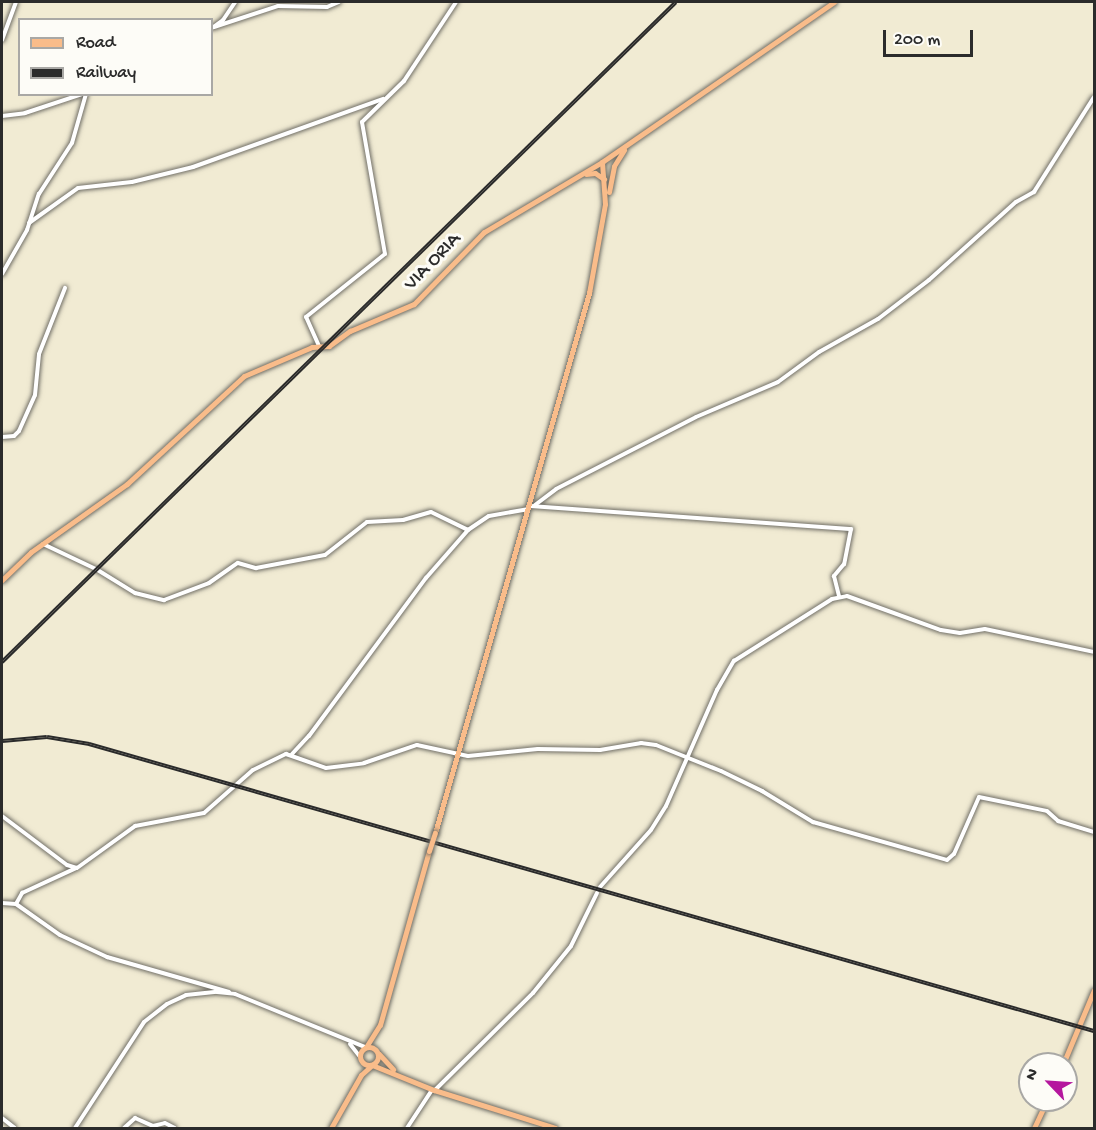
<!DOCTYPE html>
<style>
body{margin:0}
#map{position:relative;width:1096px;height:1130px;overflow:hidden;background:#f1ebd3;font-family:"Gochi Hand",sans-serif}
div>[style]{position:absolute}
.roads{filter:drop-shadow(0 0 2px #706e66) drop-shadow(0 0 2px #706e66)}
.minor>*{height:4px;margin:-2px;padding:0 2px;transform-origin:2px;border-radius:2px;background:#fff}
.major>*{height:5px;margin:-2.5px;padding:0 2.5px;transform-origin:2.5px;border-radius:2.5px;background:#f9bc8a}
.major>.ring{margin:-2.5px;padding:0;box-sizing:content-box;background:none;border:5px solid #f9bc8a;border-radius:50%}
.rail>*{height:4px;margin-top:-2px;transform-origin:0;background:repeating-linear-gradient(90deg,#fdfcf7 0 4.5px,#2b2b2b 0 9px);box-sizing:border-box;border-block:2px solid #2b2b2b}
.bridges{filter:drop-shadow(0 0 2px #706e66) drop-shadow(0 0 2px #706e66)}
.major-bridge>*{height:5px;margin:-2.5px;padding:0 2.5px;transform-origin:2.5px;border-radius:2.5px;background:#f9bc8a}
span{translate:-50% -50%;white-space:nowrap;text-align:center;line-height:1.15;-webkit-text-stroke:6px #fdfcf7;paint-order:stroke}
.street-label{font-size:20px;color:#2b2b2b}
.frame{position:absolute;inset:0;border:3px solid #2b2b2b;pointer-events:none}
.legend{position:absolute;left:18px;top:18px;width:195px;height:78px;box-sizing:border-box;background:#fdfcf7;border:2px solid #a9a8a5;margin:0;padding:8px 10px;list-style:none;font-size:18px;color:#2b2b2b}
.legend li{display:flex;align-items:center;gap:12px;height:30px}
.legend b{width:30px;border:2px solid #a9a8a5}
.north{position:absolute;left:1018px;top:1052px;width:60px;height:60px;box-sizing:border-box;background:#fdfcf7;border:2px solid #a9a8a5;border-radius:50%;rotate:295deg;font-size:16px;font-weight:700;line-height:24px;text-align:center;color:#2b2b2b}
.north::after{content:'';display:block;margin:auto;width:21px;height:27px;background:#b5179e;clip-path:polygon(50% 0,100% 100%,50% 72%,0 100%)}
.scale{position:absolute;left:883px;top:30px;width:90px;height:27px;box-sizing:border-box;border:3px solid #2b2b2b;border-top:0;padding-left:8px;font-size:18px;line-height:21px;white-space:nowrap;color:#2b2b2b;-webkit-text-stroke:4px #fdfcf7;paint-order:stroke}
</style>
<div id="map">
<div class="roads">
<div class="minor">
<i style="left:214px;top:27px;width:67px;rotate:-18.2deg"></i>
<i style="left:278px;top:6px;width:49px;rotate:1.2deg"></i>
<i style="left:327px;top:7px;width:13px;rotate:-23deg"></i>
<i style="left:212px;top:28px;width:14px;rotate:-36deg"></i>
<i style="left:223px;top:20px;width:22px;rotate:-56deg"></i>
<i style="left:2px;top:40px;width:40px;rotate:-69.8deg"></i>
<i style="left:2px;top:116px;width:23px;rotate:-7deg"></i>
<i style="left:25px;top:113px;width:60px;rotate:-18.4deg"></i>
<i style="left:29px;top:223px;width:60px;rotate:-35.5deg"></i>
<i style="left:78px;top:188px;width:54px;rotate:-6.3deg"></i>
<i style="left:132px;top:182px;width:63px;rotate:-13.8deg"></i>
<i style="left:193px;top:167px;width:202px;rotate:-19.7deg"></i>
<i style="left:2px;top:274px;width:51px;rotate:-60.4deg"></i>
<i style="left:27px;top:230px;width:38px;rotate:-72deg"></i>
<i style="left:39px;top:194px;width:61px;rotate:-57.1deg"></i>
<i style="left:72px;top:143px;width:51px;rotate:-74.1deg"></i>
<i style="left:319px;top:346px;width:32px;rotate:-114deg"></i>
<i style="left:306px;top:317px;width:101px;rotate:-38.6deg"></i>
<i style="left:385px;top:254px;width:134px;rotate:-99.9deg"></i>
<i style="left:362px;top:122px;width:59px;rotate:-44.3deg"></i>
<i style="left:404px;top:81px;width:95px;rotate:-56.6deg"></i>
<i style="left:2px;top:437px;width:12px;rotate:-5deg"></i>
<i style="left:14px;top:436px;width:7px;rotate:-45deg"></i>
<i style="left:19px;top:431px;width:39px;rotate:-66deg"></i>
<i style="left:35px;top:395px;width:41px;rotate:-84.4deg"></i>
<i style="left:39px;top:354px;width:71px;rotate:-68.5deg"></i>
<i style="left:535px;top:505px;width:26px;rotate:-37deg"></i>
<i style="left:556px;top:489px;width:157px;rotate:-27.2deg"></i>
<i style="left:696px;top:417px;width:89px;rotate:-23.1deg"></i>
<i style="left:778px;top:382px;width:51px;rotate:-36.2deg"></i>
<i style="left:819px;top:352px;width:68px;rotate:-29.2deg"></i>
<i style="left:878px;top:319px;width:64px;rotate:-37.4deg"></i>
<i style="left:929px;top:280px;width:117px;rotate:-41.9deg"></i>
<i style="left:1016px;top:202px;width:21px;rotate:-29deg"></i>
<i style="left:1034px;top:192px;width:112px;rotate:-57.7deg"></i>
<i style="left:529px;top:506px;width:323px;rotate:4.1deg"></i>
<i style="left:851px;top:529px;width:36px;rotate:101deg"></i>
<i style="left:844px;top:564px;width:16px;rotate:130deg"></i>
<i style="left:834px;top:576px;width:21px;rotate:76deg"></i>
<i style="left:43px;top:544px;width:59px;rotate:25.3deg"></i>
<i style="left:96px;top:569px;width:46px;rotate:31.6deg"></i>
<i style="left:135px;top:593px;width:30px;rotate:14deg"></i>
<i style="left:164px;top:600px;width:48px;rotate:-20.7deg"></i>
<i style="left:209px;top:583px;width:35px;rotate:-35deg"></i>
<i style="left:238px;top:563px;width:19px;rotate:16deg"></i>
<i style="left:256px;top:568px;width:70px;rotate:-10.7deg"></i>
<i style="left:325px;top:555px;width:53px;rotate:-38.2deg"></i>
<i style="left:367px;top:522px;width:36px;rotate:-3deg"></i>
<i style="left:403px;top:520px;width:29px;rotate:-16deg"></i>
<i style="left:431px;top:512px;width:41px;rotate:25.9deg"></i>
<i style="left:468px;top:530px;width:25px;rotate:-34deg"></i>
<i style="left:489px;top:516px;width:39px;rotate:-10deg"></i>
<i style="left:292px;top:754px;width:25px;rotate:-47deg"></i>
<i style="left:309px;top:736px;width:197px;rotate:-53.5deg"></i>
<i style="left:426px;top:578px;width:64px;rotate:-48.8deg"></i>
<i style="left:2px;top:816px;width:81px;rotate:37deg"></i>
<i style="left:67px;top:865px;width:10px;rotate:17deg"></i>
<i style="left:77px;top:868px;width:72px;rotate:-35.9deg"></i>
<i style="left:135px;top:826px;width:70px;rotate:-10.7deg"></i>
<i style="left:204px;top:813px;width:65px;rotate:-41.3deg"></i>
<i style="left:253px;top:770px;width:37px;rotate:-26deg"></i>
<i style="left:286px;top:754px;width:42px;rotate:19.3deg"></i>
<i style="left:326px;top:768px;width:38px;rotate:-7deg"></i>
<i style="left:364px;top:763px;width:56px;rotate:-18.8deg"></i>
<i style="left:417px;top:745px;width:52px;rotate:12.2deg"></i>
<i style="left:468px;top:756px;width:70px;rotate:-5.7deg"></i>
<i style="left:538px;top:749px;width:62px;rotate:0.9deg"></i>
<i style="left:600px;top:750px;width:42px;rotate:-9.7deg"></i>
<i style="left:641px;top:743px;width:15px;rotate:8deg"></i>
<i style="left:656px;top:745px;width:70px;rotate:21.8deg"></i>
<i style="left:721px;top:771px;width:46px;rotate:26deg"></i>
<i style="left:762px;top:791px;width:60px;rotate:31.3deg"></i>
<i style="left:813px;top:822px;width:139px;rotate:15.8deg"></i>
<i style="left:947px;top:860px;width:9px;rotate:-41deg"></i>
<i style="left:954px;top:854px;width:62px;rotate:-66.3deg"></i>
<i style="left:979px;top:797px;width:69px;rotate:11.6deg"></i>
<i style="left:1047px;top:811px;width:15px;rotate:42deg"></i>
<i style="left:1058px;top:821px;width:38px;rotate:17deg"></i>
<i style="left:600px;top:887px;width:76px;rotate:-48.2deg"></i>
<i style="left:651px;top:830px;width:28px;rotate:-58deg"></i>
<i style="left:666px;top:806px;width:127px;rotate:-66.3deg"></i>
<i style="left:717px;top:690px;width:34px;rotate:-60deg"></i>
<i style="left:734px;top:661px;width:116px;rotate:-32.3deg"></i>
<i style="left:832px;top:599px;width:15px;rotate:-11deg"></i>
<i style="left:847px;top:596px;width:100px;rotate:19.9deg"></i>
<i style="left:941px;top:630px;width:19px;rotate:9deg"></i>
<i style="left:960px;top:633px;width:25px;rotate:-9deg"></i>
<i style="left:985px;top:629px;width:111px;rotate:11.9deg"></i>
<i style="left:2px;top:903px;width:14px;rotate:4deg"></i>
<i style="left:16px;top:904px;width:54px;rotate:35.2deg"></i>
<i style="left:60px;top:935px;width:52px;rotate:25.1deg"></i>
<i style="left:107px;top:957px;width:127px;rotate:16deg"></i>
<i style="left:16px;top:904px;width:13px;rotate:-61deg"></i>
<i style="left:22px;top:893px;width:60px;rotate:-24.8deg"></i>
<i style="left:350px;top:1044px;width:16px;rotate:52deg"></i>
<i style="left:435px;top:1090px;width:138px;rotate:-44.7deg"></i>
<i style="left:533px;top:993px;width:60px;rotate:-51deg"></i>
<i style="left:571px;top:946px;width:59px;rotate:-63.9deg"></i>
<i style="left:2px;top:1118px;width:16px;rotate:38deg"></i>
<i style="left:75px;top:1128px;width:126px;rotate:-56.9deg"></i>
<i style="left:144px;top:1022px;width:29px;rotate:-38deg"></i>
<i style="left:167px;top:1004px;width:21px;rotate:-25deg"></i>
<i style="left:186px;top:995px;width:31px;rotate:-6deg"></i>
<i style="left:217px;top:992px;width:18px;rotate:6deg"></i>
<i style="left:235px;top:994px;width:140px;rotate:22.2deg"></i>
<i style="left:124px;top:1128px;width:15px;rotate:-42deg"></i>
<i style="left:135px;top:1118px;width:20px;rotate:24deg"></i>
<i style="left:153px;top:1126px;width:12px;rotate:-14deg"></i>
<i style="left:165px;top:1123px;width:11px;rotate:27deg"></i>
<i style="left:407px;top:1128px;width:45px;rotate:-56.7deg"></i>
</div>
<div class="major">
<i style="left:586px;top:174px;width:9px;rotate:-6deg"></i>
<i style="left:595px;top:173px;width:11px;rotate:34deg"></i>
<i style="left:609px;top:192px;width:26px;rotate:-79deg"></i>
<i style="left:614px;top:166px;width:19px;rotate:-58deg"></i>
<i style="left:2px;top:580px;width:40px;rotate:-44deg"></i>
<i style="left:31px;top:552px;width:118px;rotate:-35.3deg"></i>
<i style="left:127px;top:484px;width:159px;rotate:-42.7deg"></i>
<i style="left:244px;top:376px;width:74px;rotate:-23.1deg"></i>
<i style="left:312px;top:347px;width:17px;rotate:-3deg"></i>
<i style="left:329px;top:346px;width:26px;rotate:-36deg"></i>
<i style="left:350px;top:331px;width:69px;rotate:-22.9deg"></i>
<i style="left:414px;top:304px;width:100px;rotate:-45.8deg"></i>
<i style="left:484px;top:232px;width:137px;rotate:-30.7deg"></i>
<i style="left:602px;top:162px;width:282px;rotate:-34.6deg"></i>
<i style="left:435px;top:833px;width:562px;rotate:-74.08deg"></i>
<i style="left:589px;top:293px;width:90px;rotate:-79.8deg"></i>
<i style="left:605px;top:204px;width:42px;rotate:-94.1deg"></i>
<i class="ring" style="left:360px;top:1047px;width:13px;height:13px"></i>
<i style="left:366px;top:1047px;width:26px;rotate:-58deg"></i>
<i style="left:380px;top:1025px;width:181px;rotate:-74.3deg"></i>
<i style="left:379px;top:1054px;width:21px;rotate:47deg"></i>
<i style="left:1063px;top:1064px;width:80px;rotate:-67.3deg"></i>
<i style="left:372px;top:1065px;width:67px;rotate:22deg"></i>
<i style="left:434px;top:1090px;width:127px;rotate:17.4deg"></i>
<i style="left:331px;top:1128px;width:61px;rotate:-60.5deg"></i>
<i style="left:361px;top:1075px;width:15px;rotate:-42deg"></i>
<i style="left:1034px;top:1128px;width:31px;rotate:-65deg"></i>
</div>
</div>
<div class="rail">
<i style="left:2px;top:662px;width:943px;rotate:-44.4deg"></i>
<i style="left:2px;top:741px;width:45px;rotate:-5.1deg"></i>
<i style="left:47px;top:737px;width:43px;rotate:9.5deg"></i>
<i style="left:89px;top:744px;width:1045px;rotate:15.94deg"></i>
</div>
<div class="bridges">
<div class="major-bridge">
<i style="left:429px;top:851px;width:19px;rotate:-72deg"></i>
</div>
</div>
<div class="street-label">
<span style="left:433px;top:262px;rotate:-46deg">VIA ORIA</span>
</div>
<div class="frame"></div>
<ul class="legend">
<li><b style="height:8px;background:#f9bc8a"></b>Road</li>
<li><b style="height:8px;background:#2b2b2b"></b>Railway</li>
</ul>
<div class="north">N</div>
<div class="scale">200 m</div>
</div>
